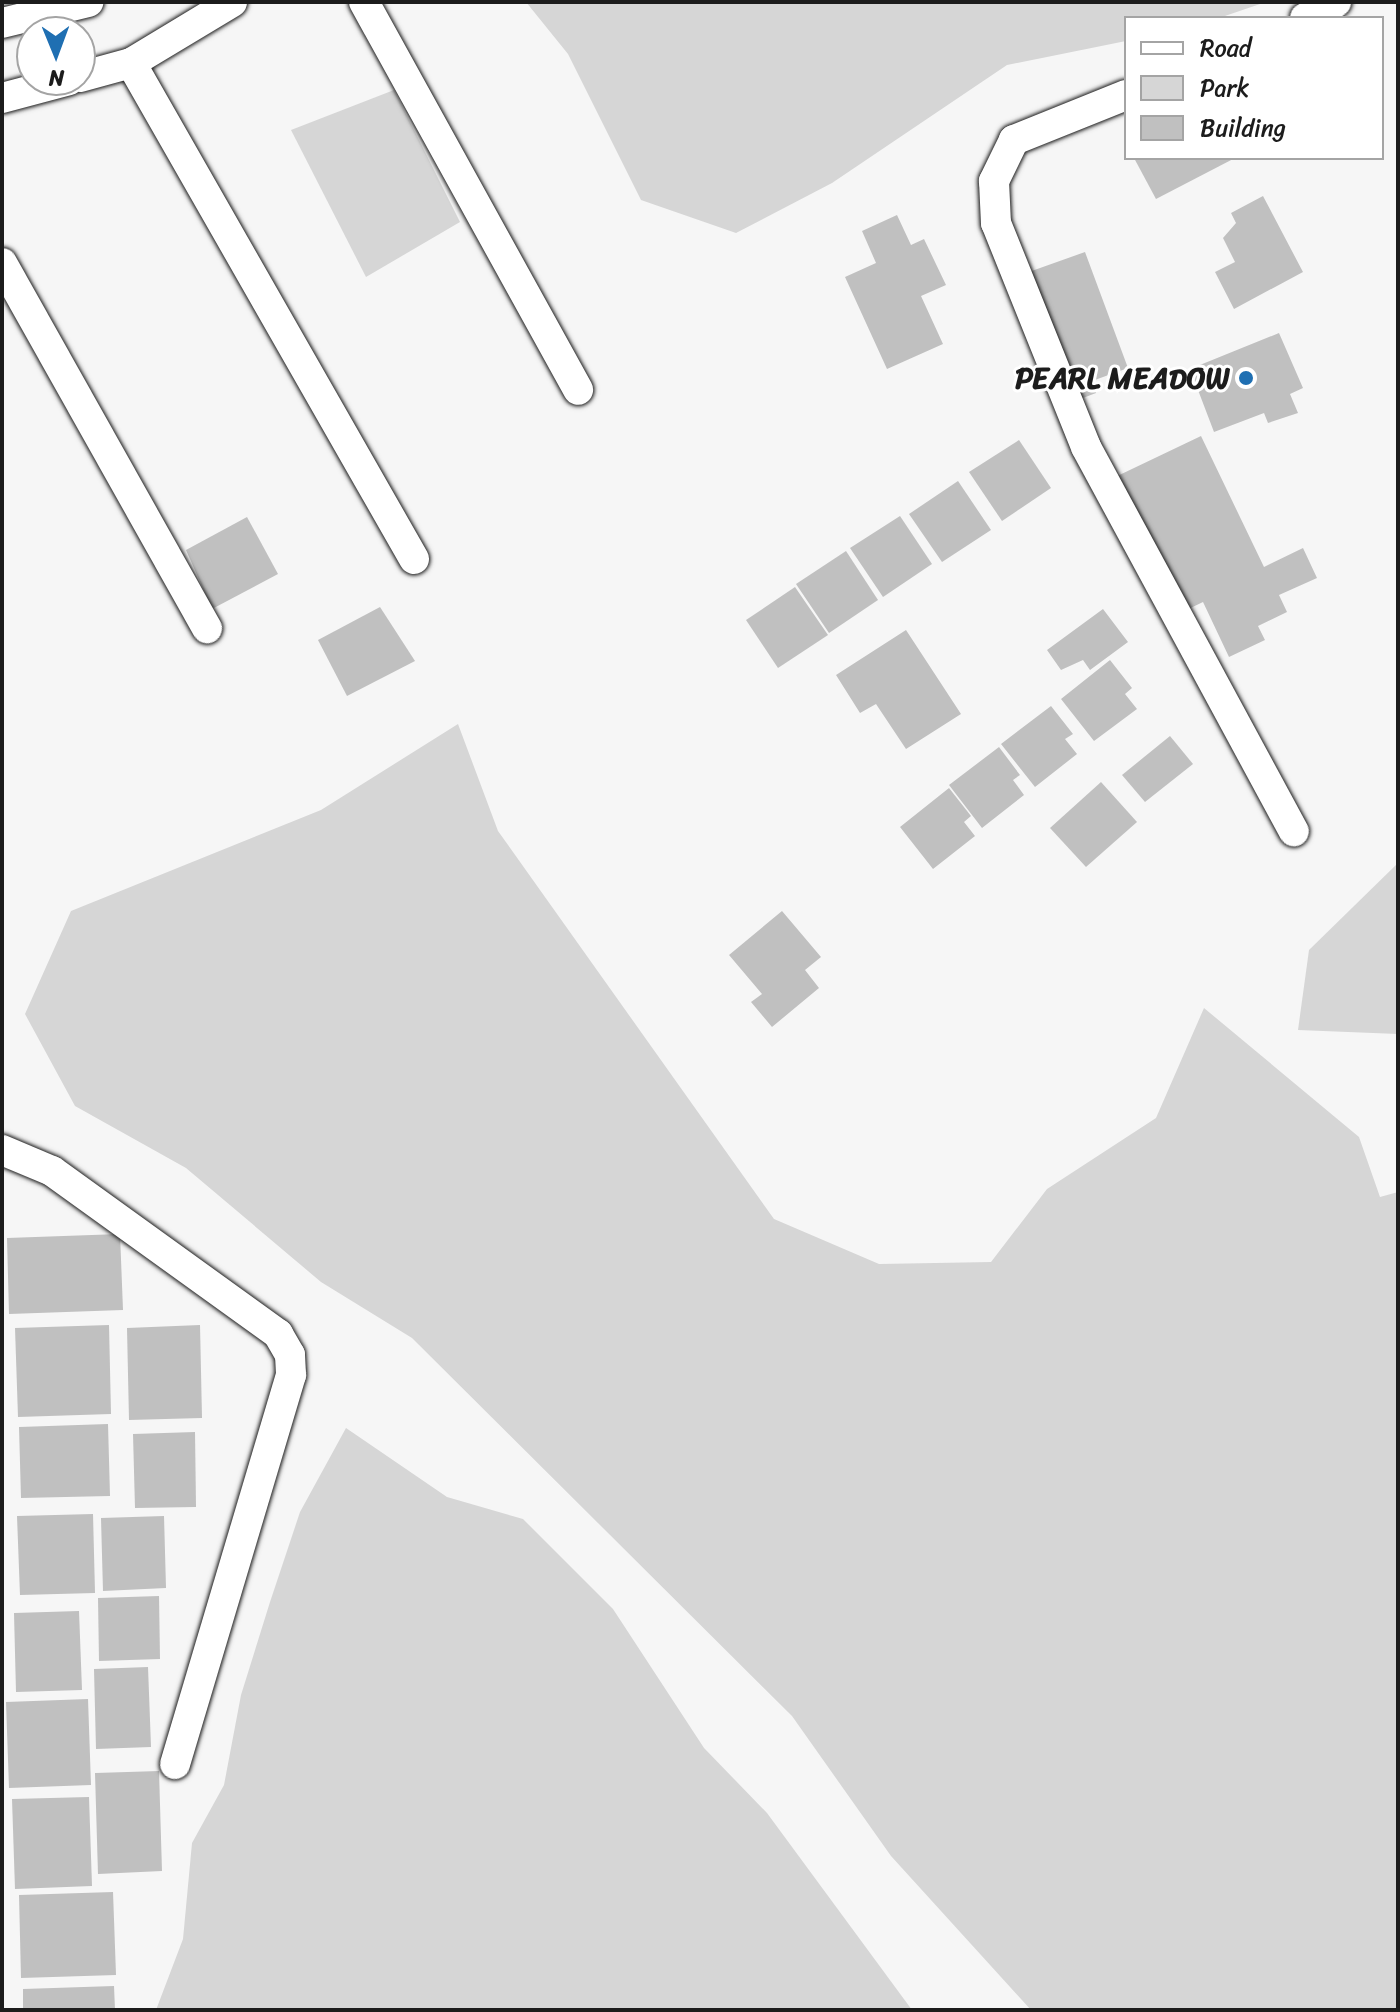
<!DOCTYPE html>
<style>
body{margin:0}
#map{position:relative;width:1400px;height:2012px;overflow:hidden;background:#f6f6f6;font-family:Sriracha,sans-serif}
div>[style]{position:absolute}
.green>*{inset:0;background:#d6d6d6}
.building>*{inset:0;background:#c0c0c0}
.roads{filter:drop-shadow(0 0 2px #1c1c1c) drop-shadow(0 0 2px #1c1c1c)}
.minor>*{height:30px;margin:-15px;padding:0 15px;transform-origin:15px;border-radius:15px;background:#fff}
.dots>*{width:22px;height:22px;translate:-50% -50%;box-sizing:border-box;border:4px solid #fff;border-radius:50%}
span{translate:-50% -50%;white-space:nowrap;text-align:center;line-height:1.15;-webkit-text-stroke:6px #fff;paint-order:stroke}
.poi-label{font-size:30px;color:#1c1c1c;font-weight:700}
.right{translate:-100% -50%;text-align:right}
.frame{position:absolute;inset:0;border:4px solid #1c1c1c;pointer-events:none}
.legend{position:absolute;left:1124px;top:16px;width:260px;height:144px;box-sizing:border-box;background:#fff;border:2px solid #a4a4a4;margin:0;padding:10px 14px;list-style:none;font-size:24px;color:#1c1c1c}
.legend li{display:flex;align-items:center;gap:16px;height:40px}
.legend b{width:40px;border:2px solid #a4a4a4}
.north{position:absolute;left:16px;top:16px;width:80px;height:80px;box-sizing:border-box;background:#fff;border:2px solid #a4a4a4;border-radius:50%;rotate:179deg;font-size:22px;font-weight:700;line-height:32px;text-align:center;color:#1c1c1c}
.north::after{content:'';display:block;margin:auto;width:28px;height:36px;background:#1f6fb2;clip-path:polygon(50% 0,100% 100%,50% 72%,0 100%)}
</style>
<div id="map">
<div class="green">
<i style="clip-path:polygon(526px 2px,1266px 2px,1219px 18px,1126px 18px,1126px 41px,1007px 65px,832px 183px,736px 233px,641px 200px,568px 54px)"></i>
<i style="clip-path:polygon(394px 90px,460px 222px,366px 277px,291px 130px)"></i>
<i style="clip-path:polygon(458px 724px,498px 831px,774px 1219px,879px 1264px,991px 1262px,1047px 1189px,1156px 1118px,1204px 1008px,1359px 1137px,1380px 1197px,1398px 1192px,1398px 2010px,1031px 2010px,891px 1856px,792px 1716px,412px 1338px,321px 1282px,186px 1168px,75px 1106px,25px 1014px,71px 911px,321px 810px)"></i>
<i style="clip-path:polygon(1398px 863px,1398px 1034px,1298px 1030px,1309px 950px)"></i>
<i style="clip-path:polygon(346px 1428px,447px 1497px,523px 1519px,613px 1609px,704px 1748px,767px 1813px,912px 2010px,156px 2010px,183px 1939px,192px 1843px,224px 1785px,241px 1695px,270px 1602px,300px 1512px)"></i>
</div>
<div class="building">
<i style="clip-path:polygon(1134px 158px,1235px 158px,1156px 199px)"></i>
<i style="clip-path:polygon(1263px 196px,1303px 272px,1234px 309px,1215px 272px,1235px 262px,1223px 238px,1236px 223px,1231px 213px)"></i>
<i style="clip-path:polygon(897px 215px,911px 245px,924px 239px,946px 285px,921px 296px,943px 344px,887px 369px,845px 277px,876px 263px,862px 231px)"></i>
<i style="clip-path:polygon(1085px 252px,1128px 368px,1092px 381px,1096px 393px,1062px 406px,1026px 273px)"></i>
<i style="clip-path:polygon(1279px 333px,1303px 388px,1290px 394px,1298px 413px,1268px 423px,1264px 413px,1214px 432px,1190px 369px)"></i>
<i style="clip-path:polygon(1201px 436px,1264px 567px,1303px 548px,1317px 578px,1279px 595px,1287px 612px,1258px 626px,1265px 640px,1229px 657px,1203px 602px,1176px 615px,1111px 479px)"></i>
<i style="clip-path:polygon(1019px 440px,1051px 488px,1002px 521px,969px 472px)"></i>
<i style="clip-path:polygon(958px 481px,991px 530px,942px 562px,909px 514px)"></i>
<i style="clip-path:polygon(900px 516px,932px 564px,883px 597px,850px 548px)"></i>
<i style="clip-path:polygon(247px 517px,278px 574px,212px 609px,186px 550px)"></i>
<i style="clip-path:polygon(846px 551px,878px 600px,829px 633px,796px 584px)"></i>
<i style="clip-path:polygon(795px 587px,828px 635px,778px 668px,746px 620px)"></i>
<i style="clip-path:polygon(380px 607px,415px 661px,347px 696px,318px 640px)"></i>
<i style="clip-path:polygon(1103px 609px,1128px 642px,1090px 670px,1083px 660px,1061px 670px,1047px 650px)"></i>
<i style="clip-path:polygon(906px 630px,961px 714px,906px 749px,876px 704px,860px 713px,836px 675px)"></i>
<i style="clip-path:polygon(1110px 660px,1132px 688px,1125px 694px,1137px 709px,1094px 741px,1061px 699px)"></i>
<i style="clip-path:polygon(1051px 706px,1073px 734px,1065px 739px,1077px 754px,1035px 787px,1001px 744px)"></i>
<i style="clip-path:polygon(1170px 736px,1193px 764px,1145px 802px,1122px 775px)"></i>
<i style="clip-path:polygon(999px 747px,1020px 775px,1013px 780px,1024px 795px,982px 828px,949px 785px)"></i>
<i style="clip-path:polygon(1101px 782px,1137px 822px,1086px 867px,1050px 828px)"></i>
<i style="clip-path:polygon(949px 788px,971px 816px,964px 822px,975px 836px,933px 869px,900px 827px)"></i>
<i style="clip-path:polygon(782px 911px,821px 957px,805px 970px,819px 988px,772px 1027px,751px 1002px,762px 994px,729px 955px)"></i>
<i style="clip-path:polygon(120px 1234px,123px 1310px,9px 1314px,7px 1238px)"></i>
<i style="clip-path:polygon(109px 1325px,111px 1414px,18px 1417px,15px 1328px)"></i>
<i style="clip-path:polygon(200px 1325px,202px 1418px,129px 1420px,127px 1328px)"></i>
<i style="clip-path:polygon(108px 1424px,110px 1496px,21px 1498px,19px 1427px)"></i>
<i style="clip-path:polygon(195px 1432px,196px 1507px,135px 1508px,133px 1434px)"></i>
<i style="clip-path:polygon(93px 1514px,95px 1593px,20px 1595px,17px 1516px)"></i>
<i style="clip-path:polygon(164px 1516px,166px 1588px,103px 1591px,101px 1518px)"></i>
<i style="clip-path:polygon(159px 1596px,160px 1659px,99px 1661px,98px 1598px)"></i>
<i style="clip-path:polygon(79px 1611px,82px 1690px,16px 1692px,14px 1613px)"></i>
<i style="clip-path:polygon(148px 1667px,151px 1747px,96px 1749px,94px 1669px)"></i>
<i style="clip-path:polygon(88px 1699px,91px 1785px,9px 1788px,6px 1702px)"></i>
<i style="clip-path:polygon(159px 1771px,162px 1871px,98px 1874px,95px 1773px)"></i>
<i style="clip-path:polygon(89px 1797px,92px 1886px,15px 1889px,12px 1799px)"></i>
<i style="clip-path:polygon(113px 1892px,116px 1975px,21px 1978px,19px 1895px)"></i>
<i style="clip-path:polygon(114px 1986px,115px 2010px,23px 2010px,23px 1989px)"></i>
</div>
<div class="roads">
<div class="minor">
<i style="left:364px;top:2px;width:443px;rotate:61.1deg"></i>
<i style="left:1305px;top:18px;width:35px;rotate:-27deg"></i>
<i style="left:2px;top:23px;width:89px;rotate:-13.7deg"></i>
<i style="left:131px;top:63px;width:571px;rotate:60.29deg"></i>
<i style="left:80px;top:77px;width:53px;rotate:-15.4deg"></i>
<i style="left:131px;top:63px;width:118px;rotate:-31.1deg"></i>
<i style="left:1126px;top:95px;width:121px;rotate:158.1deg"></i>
<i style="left:1014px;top:140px;width:46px;rotate:116deg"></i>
<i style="left:994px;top:181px;width:42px;rotate:87.3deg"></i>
<i style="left:996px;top:223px;width:241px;rotate:68.1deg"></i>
<i style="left:1086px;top:447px;width:437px;rotate:61.6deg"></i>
<i style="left:2px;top:98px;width:69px;rotate:-15deg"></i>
<i style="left:2px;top:263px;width:419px;rotate:60.7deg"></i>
<i style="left:2px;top:1150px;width:54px;rotate:22.8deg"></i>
<i style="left:52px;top:1171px;width:279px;rotate:35.8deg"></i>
<i style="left:278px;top:1334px;width:24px;rotate:60deg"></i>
<i style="left:290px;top:1355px;width:20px;rotate:87deg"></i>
<i style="left:291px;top:1375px;width:406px;rotate:106.6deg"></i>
</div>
</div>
<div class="dots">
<i style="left:1246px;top:378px;background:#1f6fb2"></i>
</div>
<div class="poi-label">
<span class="right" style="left:1230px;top:378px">PEARL MEADOW</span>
</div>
<div class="frame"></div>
<ul class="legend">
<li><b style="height:10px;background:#fff"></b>Road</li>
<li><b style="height:22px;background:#d6d6d6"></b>Park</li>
<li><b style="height:22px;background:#c0c0c0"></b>Building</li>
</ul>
<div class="north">N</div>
</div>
